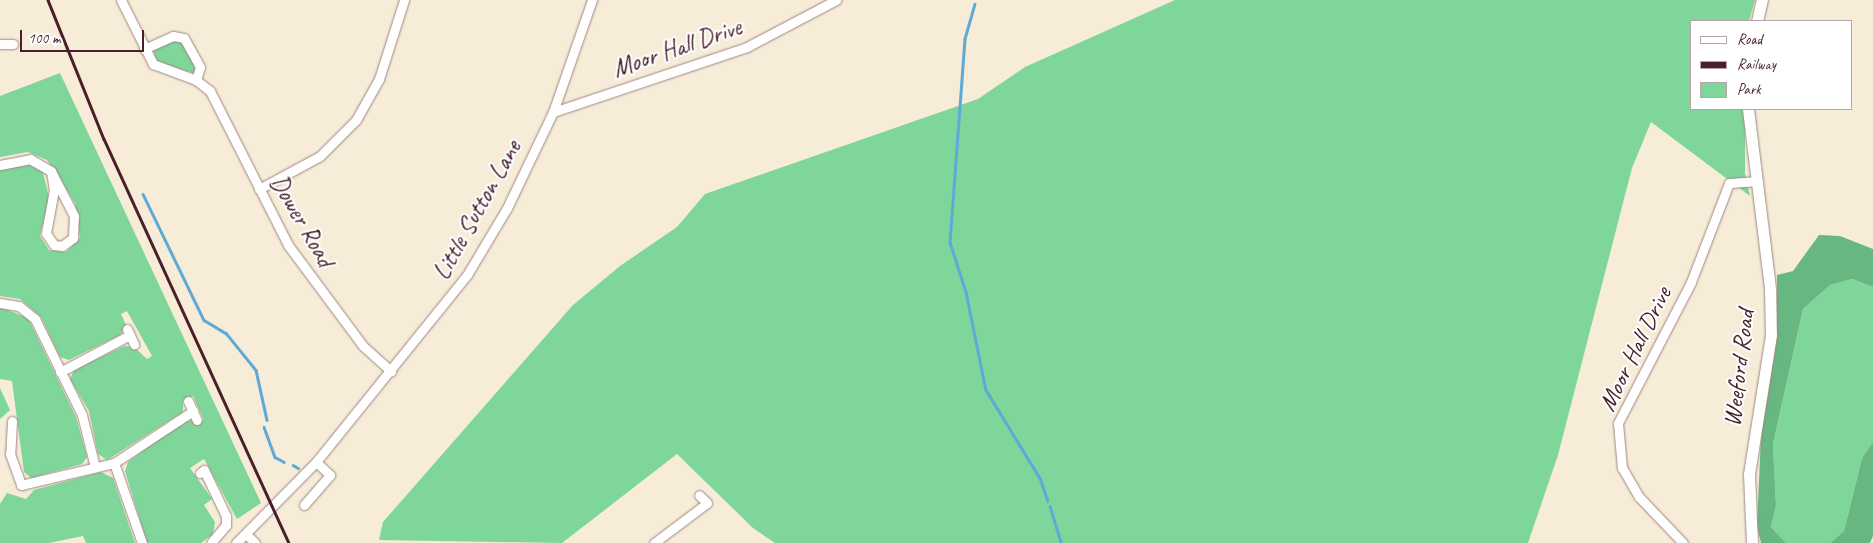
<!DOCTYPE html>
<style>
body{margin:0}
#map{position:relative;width:1873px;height:543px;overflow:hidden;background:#f6ecd8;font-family:Caveat,sans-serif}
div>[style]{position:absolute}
.green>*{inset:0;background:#7fd69b}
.forest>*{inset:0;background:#67b783}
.stream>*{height:2.5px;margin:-1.25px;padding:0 1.25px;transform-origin:1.25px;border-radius:1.25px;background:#5eaad7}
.roads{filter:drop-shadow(0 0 1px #a08682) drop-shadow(0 0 1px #a08682)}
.minor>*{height:9px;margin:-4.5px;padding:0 4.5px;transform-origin:4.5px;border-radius:4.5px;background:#fff}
.tertiary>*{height:11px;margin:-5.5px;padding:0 5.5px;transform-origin:5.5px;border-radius:5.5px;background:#fff}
.rail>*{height:2.5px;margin:-1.25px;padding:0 1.25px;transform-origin:1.25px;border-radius:1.25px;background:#4a1f2b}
span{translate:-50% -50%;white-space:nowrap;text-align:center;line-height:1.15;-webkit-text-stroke:4px #fff;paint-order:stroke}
.street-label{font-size:25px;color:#4a1f2b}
.legend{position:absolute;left:1690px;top:20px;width:162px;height:90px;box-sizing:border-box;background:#fff;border:1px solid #b7a5aa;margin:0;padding:6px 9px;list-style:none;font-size:15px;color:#4a1f2b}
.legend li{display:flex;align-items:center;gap:10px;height:25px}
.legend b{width:25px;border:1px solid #b7a5aa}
.scale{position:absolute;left:20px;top:30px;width:124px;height:22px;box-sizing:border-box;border:2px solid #4a1f2b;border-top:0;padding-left:6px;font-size:15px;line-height:18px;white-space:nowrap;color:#4a1f2b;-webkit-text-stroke:4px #fff;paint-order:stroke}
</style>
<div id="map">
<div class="green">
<i style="clip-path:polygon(1175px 0,1755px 0,1749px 21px,1692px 21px,1692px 109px,1745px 109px,1745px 174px,1750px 196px,1651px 122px,1632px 168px,1558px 455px,1528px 543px,775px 543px,753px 528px,677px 454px,562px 543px,379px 540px,383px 522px,573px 305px,620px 266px,677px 227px,705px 194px,978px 99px,1025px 67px)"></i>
<i style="clip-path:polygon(174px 39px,184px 42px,197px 65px,194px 73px,157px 63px,153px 49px)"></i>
<i style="clip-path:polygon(60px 73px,261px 503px,237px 519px,204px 459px,190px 468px,212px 499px,204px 505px,215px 522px,213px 534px,201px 543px,147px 543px,125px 471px,128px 462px,155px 442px,188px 421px,204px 420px,193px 396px,183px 400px,183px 412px,107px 460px,98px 454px,89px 411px,70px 379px,74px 370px,124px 346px,134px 347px,147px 359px,152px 356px,127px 311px,121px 314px,126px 325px,120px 335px,69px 360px,60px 357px,41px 317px,20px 299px,0 296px,0 170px,27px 164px,43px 172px,49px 198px,40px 236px,49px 250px,66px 252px,80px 238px,75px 203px,47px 160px,28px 152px,0 157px,0 96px)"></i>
<i style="clip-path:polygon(1852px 279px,1873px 287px,1873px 442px,1862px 458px,1844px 531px,1830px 543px,1786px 543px,1771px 527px,1776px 505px,1773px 444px,1803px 309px,1830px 285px)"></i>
<i style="clip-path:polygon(0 307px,28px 318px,76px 417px,87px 457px,82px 464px,31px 478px,24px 472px,12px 381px,0 379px)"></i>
<i style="clip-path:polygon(0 388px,10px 410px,0 419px)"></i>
<i style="clip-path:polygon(101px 472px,113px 478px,135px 543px,86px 543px,83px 536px,49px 543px,0 543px,0 504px,7px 493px,26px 499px,34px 490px)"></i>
</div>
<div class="forest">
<i style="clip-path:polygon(1819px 235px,1840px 236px,1873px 249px,1873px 287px,1852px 279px,1830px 285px,1803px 309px,1773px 444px,1776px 505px,1771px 527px,1786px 543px,1761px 543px,1757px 526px,1761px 436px,1777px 334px,1777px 275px,1793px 271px)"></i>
<i style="clip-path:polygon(1873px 442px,1873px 536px,1870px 543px,1830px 543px,1844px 531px,1862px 458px)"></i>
</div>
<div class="stream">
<i style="left:975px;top:4px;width:36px;rotate:106deg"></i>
<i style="left:965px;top:39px;width:204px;rotate:94.2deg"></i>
<i style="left:950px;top:242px;width:52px;rotate:72.3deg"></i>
<i style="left:966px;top:292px;width:100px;rotate:78.5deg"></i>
<i style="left:986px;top:390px;width:103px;rotate:58.5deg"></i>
<i style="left:1040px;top:478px;width:24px;rotate:71deg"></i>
<i style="left:143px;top:194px;width:140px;rotate:64.2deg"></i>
<i style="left:204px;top:320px;width:26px;rotate:31deg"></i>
<i style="left:226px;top:333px;width:48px;rotate:51deg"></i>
<i style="left:256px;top:370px;width:51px;rotate:77.6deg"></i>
<i style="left:264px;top:427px;width:32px;rotate:70deg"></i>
<i style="left:275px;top:457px;width:10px;rotate:29deg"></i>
<i style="left:293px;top:465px;width:6px;rotate:31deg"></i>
<i style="left:1050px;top:506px;width:38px;rotate:73deg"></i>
</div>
<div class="roads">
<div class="minor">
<i style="left:121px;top:0;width:72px;rotate:63.4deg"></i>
<i style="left:153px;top:64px;width:46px;rotate:20.4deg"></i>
<i style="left:196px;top:80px;width:18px;rotate:38deg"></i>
<i style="left:210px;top:91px;width:173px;rotate:63.1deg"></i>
<i style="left:288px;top:245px;width:126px;rotate:53.4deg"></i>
<i style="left:363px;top:346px;width:38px;rotate:42deg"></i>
<i style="left:0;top:44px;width:13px"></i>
<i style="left:144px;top:49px;width:32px;rotate:-24deg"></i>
<i style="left:173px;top:36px;width:11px;rotate:10deg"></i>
<i style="left:184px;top:38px;width:33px;rotate:61deg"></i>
<i style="left:200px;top:67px;width:14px;rotate:107deg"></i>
<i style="left:553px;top:112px;width:205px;rotate:-18.5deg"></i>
<i style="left:747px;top:47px;width:101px;rotate:-27.8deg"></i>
<i style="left:0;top:165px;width:31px;rotate:-11deg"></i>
<i style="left:30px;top:159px;width:24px;rotate:30deg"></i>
<i style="left:51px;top:171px;width:51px;rotate:62.9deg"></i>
<i style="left:74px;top:216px;width:22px;rotate:93deg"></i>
<i style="left:73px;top:238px;width:14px;rotate:144deg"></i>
<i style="left:62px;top:246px;width:8px;rotate:-173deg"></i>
<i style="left:54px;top:245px;width:14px;rotate:-124deg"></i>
<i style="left:46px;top:233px;width:44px;rotate:-79.5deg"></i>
<i style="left:54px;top:190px;width:19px;rotate:-99deg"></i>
<i style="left:259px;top:189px;width:69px;rotate:-28.4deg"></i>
<i style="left:320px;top:156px;width:51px;rotate:-45deg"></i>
<i style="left:356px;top:120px;width:47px;rotate:-60.7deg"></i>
<i style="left:379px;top:79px;width:83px;rotate:-72.4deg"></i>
<i style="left:0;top:303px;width:19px;rotate:9deg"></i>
<i style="left:19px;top:306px;width:21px;rotate:39deg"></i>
<i style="left:35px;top:319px;width:107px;rotate:63.9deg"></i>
<i style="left:82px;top:415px;width:54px;rotate:76deg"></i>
<i style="left:127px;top:329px;width:17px;rotate:65deg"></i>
<i style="left:60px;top:372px;width:79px;rotate:-27.9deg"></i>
<i style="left:188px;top:401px;width:21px;rotate:65deg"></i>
<i style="left:12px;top:421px;width:33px;rotate:93deg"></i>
<i style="left:10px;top:454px;width:33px;rotate:70deg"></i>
<i style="left:21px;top:485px;width:96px;rotate:-13.3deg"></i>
<i style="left:114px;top:463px;width:95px;rotate:-33.4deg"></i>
<i style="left:114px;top:463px;width:85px;rotate:70.7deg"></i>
<i style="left:200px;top:473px;width:5px;rotate:-37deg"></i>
<i style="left:204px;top:470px;width:51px;rotate:64.4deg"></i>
<i style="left:226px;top:516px;width:9px;rotate:90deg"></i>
<i style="left:226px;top:525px;width:23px;rotate:130deg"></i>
<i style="left:304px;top:505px;width:40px;rotate:-49deg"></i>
<i style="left:330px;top:475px;width:19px;rotate:-137deg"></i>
<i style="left:246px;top:534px;width:13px;rotate:45deg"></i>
<i style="left:236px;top:543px;width:114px;rotate:-45.4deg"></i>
<i style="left:316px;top:462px;width:240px;rotate:-51.1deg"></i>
<i style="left:467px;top:275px;width:78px;rotate:-59.2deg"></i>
<i style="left:507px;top:208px;width:106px;rotate:-64.4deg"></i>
<i style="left:553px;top:112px;width:119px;rotate:-70.8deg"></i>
<i style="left:654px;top:543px;width:66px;rotate:-37deg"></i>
<i style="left:707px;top:503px;width:11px;rotate:-135deg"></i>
<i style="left:1683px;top:543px;width:64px;rotate:-133.7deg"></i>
<i style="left:1639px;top:497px;width:34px;rotate:-120deg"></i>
<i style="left:1622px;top:468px;width:45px;rotate:-95.1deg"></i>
<i style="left:1618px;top:423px;width:159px;rotate:-62.6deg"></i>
<i style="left:1691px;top:282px;width:106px;rotate:-69deg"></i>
<i style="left:1729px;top:183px;width:26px;rotate:-4deg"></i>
</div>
<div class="tertiary">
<i style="left:1757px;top:21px;width:22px;rotate:-77deg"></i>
<i style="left:1748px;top:109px;width:181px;rotate:83deg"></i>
<i style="left:1770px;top:289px;width:46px;rotate:88.8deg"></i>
<i style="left:1771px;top:335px;width:141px;rotate:99deg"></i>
<i style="left:1749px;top:474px;width:69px;rotate:87.5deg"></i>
</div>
</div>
<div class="rail">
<i style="left:48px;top:0;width:150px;rotate:68.1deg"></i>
<i style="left:104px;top:139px;width:444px;rotate:65.4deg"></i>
</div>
<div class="street-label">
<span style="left:677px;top:48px;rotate:-19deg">Moor Hall Drive</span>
<span style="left:477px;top:210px;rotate:-61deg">Little Sutton Lane</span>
<span style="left:302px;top:221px;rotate:60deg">Dower Road</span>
<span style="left:1635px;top:349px;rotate:-64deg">Moor Hall Drive</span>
<span style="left:1739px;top:368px;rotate:-83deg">Weeford Road</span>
</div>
<ul class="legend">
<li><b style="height:6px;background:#fff"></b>Road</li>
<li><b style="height:6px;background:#4a1f2b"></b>Railway</li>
<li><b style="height:14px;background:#7fd69b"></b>Park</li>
</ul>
<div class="scale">100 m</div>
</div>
